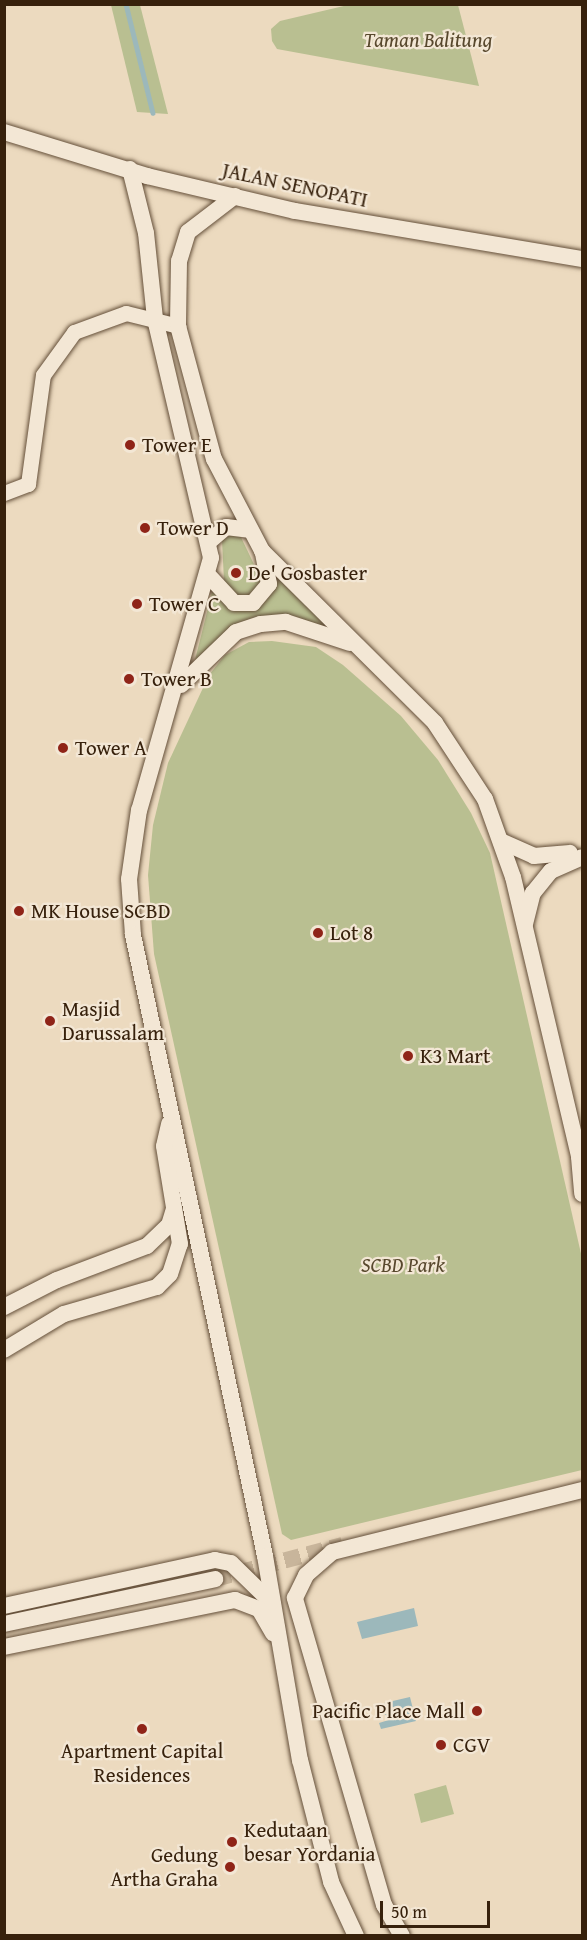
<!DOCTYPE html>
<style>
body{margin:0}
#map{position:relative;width:587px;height:1940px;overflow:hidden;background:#ecdabf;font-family:"Gentium Book Plus",serif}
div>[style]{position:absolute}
.green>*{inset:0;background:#b9bf91}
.water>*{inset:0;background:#9cb8bb}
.stream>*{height:4.5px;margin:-2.25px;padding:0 2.25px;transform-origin:2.25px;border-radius:2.25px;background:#9cb8bb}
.secondary-tunnel>*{height:16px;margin-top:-8px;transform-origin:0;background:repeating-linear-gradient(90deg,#c8b59b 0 16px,transparent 0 24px)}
.roads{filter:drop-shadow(0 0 2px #644f39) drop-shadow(0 0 2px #644f39)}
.tertiary>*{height:15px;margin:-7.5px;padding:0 7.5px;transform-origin:7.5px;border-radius:7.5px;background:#f3e7d5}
.secondary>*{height:16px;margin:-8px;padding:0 8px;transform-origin:8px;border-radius:8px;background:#f3e7d5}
.dots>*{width:16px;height:16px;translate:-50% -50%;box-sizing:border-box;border:3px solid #f3e7d5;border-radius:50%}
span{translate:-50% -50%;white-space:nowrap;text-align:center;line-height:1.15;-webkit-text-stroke:4.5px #f3e7d5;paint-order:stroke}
.park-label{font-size:21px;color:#58482d;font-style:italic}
.street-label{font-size:21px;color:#37210c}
.poi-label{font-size:21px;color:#37210c}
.left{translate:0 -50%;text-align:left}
.right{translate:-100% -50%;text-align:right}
.frame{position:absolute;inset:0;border:6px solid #37210c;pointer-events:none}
.scale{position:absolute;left:380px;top:1901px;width:110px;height:27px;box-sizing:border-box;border:3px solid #37210c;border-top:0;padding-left:8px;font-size:18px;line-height:21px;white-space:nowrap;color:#37210c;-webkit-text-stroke:4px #f3e7d5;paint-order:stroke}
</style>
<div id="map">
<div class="green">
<i style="clip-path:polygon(111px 5px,140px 5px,168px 114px,137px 112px)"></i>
<i style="clip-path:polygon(348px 5px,458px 5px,479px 86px,277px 49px,272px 41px,271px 29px,280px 21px)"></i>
<i style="clip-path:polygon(238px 531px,262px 581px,249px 598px,234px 596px,224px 581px,222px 540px)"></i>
<i style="clip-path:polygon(273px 571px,332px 630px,228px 630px,195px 660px,213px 588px,242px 611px)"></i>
<i style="clip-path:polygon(272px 641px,316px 647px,343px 665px,401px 716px,438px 760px,471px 813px,490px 853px,582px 1258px,582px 1470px,291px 1540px,282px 1534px,154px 954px,148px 875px,153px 825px,168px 763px,209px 675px,225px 655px,249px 642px)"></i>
<i style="clip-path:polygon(446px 1785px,454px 1814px,421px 1823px,414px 1794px)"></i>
</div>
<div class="water">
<i style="clip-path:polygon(414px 1608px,418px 1626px,362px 1639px,357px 1622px)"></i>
<i style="clip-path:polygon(410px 1697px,416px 1721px,381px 1729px,379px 1723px,392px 1719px,384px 1714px,412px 1717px,384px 1703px)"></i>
</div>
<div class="stream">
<i style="left:126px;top:4px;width:112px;rotate:76.1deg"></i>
</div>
<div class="secondary-tunnel">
<i style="left:215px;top:1579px;width:132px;rotate:-14.9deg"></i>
</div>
<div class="roads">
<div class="tertiary">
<i style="left:4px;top:493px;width:26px;rotate:-21deg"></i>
<i style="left:28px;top:484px;width:110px;rotate:-82.2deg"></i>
<i style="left:43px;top:375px;width:53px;rotate:-54.2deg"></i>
<i style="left:74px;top:332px;width:55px;rotate:-20.1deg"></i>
<i style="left:126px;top:313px;width:54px;rotate:14deg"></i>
</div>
<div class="secondary">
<i style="left:4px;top:132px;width:150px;rotate:17.1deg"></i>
<i style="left:147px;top:176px;width:152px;rotate:13.3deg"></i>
<i style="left:295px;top:211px;width:291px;rotate:9.5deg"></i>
<i style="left:130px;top:169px;width:66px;rotate:76deg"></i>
<i style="left:146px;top:233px;width:86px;rotate:84deg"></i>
<i style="left:155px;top:319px;width:245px;rotate:76.8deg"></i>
<i style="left:211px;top:558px;width:262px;rotate:105.9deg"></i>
<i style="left:139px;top:810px;width:70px;rotate:98.2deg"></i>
<i style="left:129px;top:879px;width:56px;rotate:85.9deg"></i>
<i style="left:133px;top:935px;width:635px;rotate:78deg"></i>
<i style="left:265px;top:1556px;width:207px;rotate:80.3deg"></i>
<i style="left:300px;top:1760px;width:126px;rotate:75.7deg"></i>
<i style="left:331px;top:1882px;width:60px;rotate:65.2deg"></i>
<i style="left:235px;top:196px;width:59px;rotate:142.5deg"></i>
<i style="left:188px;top:232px;width:30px;rotate:107deg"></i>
<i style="left:179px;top:261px;width:65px;rotate:90.9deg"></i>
<i style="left:178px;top:326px;width:138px;rotate:74.9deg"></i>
<i style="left:214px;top:459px;width:104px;rotate:62.4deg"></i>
<i style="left:262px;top:551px;width:244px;rotate:44.8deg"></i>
<i style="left:435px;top:723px;width:91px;rotate:56.7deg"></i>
<i style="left:485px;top:799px;width:83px;rotate:70.3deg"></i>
<i style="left:513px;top:877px;width:288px;rotate:76.7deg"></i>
<i style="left:579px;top:1157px;width:37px;rotate:85deg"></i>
<i style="left:211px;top:540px;width:20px;rotate:-41deg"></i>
<i style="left:226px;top:527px;width:23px;rotate:7deg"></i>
<i style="left:210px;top:577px;width:35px;rotate:47deg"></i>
<i style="left:234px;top:603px;width:19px"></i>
<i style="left:253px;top:603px;width:25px;rotate:-50deg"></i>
<i style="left:269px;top:584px;width:33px;rotate:-101deg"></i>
<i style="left:181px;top:685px;width:76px;rotate:-43.9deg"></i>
<i style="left:236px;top:632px;width:26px;rotate:-18deg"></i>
<i style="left:261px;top:624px;width:25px;rotate:-5deg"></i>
<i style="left:286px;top:622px;width:67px;rotate:18.2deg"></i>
<i style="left:503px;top:842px;width:34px;rotate:24deg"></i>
<i style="left:534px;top:856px;width:36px;rotate:-5deg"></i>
<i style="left:525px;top:924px;width:32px;rotate:-76deg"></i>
<i style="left:533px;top:893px;width:28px;rotate:-51deg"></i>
<i style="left:551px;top:871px;width:34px;rotate:-24deg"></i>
<i style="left:4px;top:1307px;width:59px;rotate:-27deg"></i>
<i style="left:57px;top:1280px;width:96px;rotate:-20.7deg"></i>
<i style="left:147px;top:1246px;width:30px;rotate:-44deg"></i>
<i style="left:169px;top:1225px;width:17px;rotate:-73deg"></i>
<i style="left:4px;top:1350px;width:70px;rotate:-31deg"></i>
<i style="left:64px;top:1314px;width:97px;rotate:-16.2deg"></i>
<i style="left:157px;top:1287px;width:18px;rotate:-45deg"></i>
<i style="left:170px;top:1274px;width:32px;rotate:-72deg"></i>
<i style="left:180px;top:1244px;width:99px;rotate:-99.3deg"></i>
<i style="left:164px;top:1146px;width:23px;rotate:-77deg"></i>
<i style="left:4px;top:1606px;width:216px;rotate:-12.3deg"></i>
<i style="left:215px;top:1560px;width:16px;rotate:11deg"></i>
<i style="left:231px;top:1563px;width:56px;rotate:44.3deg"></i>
<i style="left:4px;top:1624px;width:216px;rotate:-12deg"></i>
<i style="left:4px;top:1647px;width:236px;rotate:-11.5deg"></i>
<i style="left:235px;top:1600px;width:26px;rotate:21deg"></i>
<i style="left:259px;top:1609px;width:28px;rotate:60deg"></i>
<i style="left:402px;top:1936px;width:36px;rotate:-120deg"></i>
<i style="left:384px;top:1905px;width:320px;rotate:-106.2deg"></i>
<i style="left:295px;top:1598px;width:25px;rotate:-64deg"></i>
<i style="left:306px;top:1575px;width:35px;rotate:-41deg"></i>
<i style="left:332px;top:1552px;width:258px;rotate:-13.9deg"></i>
</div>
</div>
<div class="dots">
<i style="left:130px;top:445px;background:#8f2418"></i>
<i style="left:145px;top:528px;background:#8f2418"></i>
<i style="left:236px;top:573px;background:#8f2418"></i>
<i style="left:137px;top:604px;background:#8f2418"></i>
<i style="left:129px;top:679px;background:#8f2418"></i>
<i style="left:63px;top:748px;background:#8f2418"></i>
<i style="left:19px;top:911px;background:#8f2418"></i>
<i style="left:318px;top:933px;background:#8f2418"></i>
<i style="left:50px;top:1021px;background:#8f2418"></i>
<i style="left:408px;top:1056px;background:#8f2418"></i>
<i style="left:477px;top:1711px;background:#8f2418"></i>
<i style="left:142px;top:1729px;background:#8f2418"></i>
<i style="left:441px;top:1745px;background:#8f2418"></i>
<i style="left:232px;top:1842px;background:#8f2418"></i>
<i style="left:230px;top:1867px;background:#8f2418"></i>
</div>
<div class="park-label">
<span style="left:428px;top:40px">Taman Balitung</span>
<span style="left:403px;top:1265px">SCBD Park</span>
</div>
<div class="street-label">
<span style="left:295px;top:185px;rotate:12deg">JALAN SENOPATI</span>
</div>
<div class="poi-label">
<span class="left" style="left:142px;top:445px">Tower E</span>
<span class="left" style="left:157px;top:528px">Tower D</span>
<span class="left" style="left:248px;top:573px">De' Gosbaster</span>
<span class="left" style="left:149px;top:604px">Tower C</span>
<span class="left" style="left:141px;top:679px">Tower B</span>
<span class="left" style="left:75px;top:748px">Tower A</span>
<span class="left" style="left:31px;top:911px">MK House SCBD</span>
<span class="left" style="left:330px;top:933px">Lot 8</span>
<span class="left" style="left:62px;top:1021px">Masjid<br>Darussalam</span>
<span class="left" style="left:420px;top:1056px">K3 Mart</span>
<span class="right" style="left:465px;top:1711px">Pacific Place Mall</span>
<span class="left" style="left:453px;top:1745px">CGV</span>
<span style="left:142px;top:1763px">Apartment Capital<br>Residences</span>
<span class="left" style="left:244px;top:1842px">Kedutaan<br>besar Yordania</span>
<span class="right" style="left:218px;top:1867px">Gedung<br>Artha Graha</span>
</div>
<div class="frame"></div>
<div class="scale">50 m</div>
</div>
